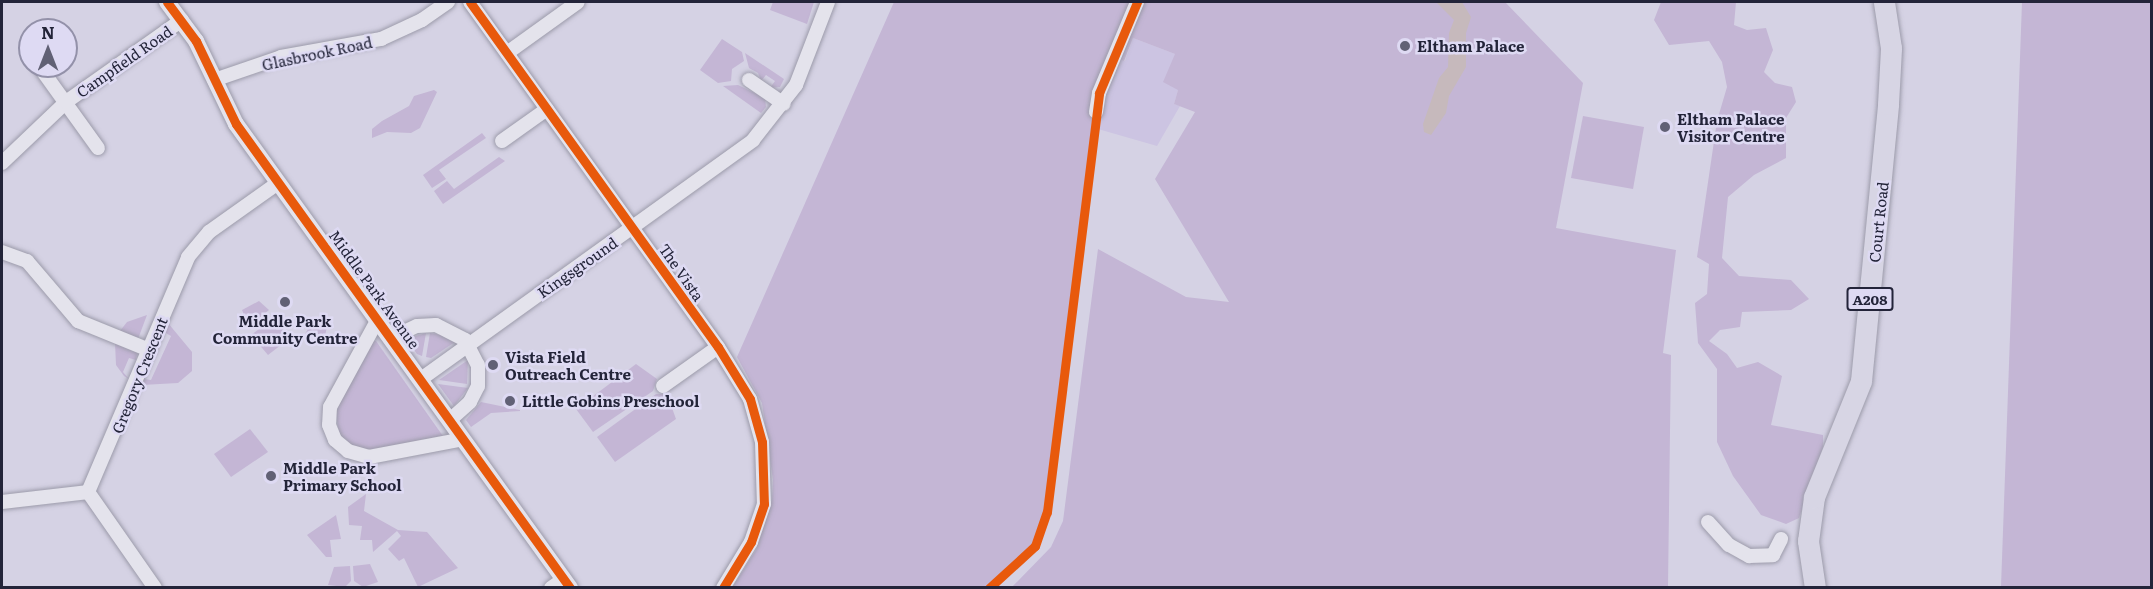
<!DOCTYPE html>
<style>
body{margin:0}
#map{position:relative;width:2153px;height:589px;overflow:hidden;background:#d5d2e4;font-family:Literata,serif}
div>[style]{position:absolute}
.farmland>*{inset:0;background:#ccc4e2}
.green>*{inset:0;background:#c4b6d5}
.water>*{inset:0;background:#c6b9bc}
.roads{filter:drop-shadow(0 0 2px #9c9baa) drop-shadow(0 0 2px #9c9baa)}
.minor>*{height:14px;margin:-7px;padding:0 7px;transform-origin:7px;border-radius:7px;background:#e4e3ec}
.tertiary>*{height:16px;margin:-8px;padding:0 8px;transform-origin:8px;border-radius:8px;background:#e4e3ec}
.primary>*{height:21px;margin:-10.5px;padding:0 10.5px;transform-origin:10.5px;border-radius:10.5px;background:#d7d5e4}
.cycleway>*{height:9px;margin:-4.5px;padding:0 4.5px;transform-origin:4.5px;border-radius:4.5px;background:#e8590c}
.dots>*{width:16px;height:16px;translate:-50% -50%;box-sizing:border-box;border:3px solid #dedaf3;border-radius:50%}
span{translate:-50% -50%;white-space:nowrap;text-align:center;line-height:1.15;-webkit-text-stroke:5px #dedaf3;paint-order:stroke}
.shield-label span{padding:2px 4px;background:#dedaf3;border:2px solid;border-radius:4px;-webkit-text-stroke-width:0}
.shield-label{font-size:14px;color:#232439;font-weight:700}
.poi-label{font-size:15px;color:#232439;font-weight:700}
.left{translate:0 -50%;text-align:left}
.street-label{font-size:15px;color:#232439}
.frame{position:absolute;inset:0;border:3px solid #232439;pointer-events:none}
.north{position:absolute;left:18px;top:18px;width:60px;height:60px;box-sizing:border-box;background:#dedaf3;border:2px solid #9391a9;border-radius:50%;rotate:0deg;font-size:16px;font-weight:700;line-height:24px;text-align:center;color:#232439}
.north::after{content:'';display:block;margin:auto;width:21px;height:27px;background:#616175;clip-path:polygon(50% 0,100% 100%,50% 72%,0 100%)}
</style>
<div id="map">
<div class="farmland">
<i style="clip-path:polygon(1133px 38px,1175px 54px,1178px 90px,1174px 104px,1180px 106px,1157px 146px,1098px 129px,1102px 100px,1118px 59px,1125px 61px)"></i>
</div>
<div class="green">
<i style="clip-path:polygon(773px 2px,814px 2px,807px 24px,770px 10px)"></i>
<i style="clip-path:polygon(894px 2px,1134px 2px,1096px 91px,1045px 516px,1032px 545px,985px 587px,732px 588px,756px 550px,772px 500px,773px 480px,762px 403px,737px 357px)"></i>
<i style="clip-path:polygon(1141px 2px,1505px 2px,1583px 83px,1556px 228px,1676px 250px,1663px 353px,1671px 355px,1668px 587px,1011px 588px,1051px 547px,1063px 521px,1098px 249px,1186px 297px,1229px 302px,1155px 179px,1195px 112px,1174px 104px,1178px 90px,1163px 82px,1175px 54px,1133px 38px,1124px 61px,1118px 59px)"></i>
<i style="clip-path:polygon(1661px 2px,1736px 2px,1734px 25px,1747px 30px,1766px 28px,1773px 50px,1764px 72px,1775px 83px,1792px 87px,1796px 102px,1786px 118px,1786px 158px,1754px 175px,1728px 197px,1722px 258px,1739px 276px,1791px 280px,1809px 299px,1791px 310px,1742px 312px,1740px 327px,1720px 330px,1709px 341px,1727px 354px,1737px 368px,1758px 362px,1782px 376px,1771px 425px,1823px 435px,1823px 447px,1799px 518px,1786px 524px,1761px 515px,1733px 476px,1717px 442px,1717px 369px,1698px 343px,1695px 303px,1707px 294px,1709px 264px,1697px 257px,1717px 121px,1727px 87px,1722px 62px,1709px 41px,1669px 45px,1654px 20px)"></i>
<i style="clip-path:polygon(2022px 2px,2151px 2px,2151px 587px,2001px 587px)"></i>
<i style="clip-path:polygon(722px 39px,742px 52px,744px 61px,732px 69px,731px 81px,718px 83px,700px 70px)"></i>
<i style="clip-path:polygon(745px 53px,784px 79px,780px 87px,770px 88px,775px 81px,766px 75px,761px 81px,758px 73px,749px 68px)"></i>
<i style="clip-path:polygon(738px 85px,765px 98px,766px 107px,761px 113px,723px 86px)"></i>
<i style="clip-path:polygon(434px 90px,437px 92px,420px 128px,411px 133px,387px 132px,372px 138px,372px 129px,382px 121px,409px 106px,414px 96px)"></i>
<i style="clip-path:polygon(1583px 116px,1644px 127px,1633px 189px,1571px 178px)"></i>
<i style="clip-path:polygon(482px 133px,486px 138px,439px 170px,446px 179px,432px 188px,423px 175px)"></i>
<i style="clip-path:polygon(499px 157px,505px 161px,443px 204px,434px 191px,447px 181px,454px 189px)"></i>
<i style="clip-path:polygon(259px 301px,269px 310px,249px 326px,242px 310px)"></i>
<i style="clip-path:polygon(147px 315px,138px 339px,120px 331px,127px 322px)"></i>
<i style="clip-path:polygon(274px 318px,290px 338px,268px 355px,251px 335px)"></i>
<i style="clip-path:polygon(328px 320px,325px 337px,305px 334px,308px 329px,304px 328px,305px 322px)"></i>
<i style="clip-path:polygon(168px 323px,192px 352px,192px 371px,178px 383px,142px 385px,144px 379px,151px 380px,171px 336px,164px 332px)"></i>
<i style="clip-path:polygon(426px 333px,422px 356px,417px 354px,406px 339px)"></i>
<i style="clip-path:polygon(430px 333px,446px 336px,455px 342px,431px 358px,426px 357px)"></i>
<i style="clip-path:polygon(373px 341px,376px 341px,445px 439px,375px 451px,357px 450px,340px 437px,335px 410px)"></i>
<i style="clip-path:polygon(115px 343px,137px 353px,136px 360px,129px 358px,123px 372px,129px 379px,124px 376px,116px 365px)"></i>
<i style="clip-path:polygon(468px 360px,467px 384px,439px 380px)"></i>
<i style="clip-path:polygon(636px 364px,657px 379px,653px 391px,593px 432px,576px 409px)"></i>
<i style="clip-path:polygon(438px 384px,468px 388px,454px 406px)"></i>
<i style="clip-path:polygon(656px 394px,667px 394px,676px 419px,615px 462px,597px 437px)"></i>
<i style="clip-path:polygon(481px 402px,520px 410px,520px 411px,491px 413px,471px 427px,466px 420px)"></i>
<i style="clip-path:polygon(250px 429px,268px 452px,231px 477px,214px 454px)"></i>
<i style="clip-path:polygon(366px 494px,364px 511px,398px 530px,427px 532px,458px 568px,418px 587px,404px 558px,399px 561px,388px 549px,401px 536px,397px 531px,373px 552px,372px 540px,360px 540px,362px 526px,349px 525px,348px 507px)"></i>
<i style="clip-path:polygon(336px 515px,341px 539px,330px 540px,332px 557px,326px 557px,307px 535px)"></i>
<i style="clip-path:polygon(370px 564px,378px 582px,363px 587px,354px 581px,353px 566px)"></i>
<i style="clip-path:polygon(350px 566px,351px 581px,345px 587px,328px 585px,334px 567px)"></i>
</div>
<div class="water">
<i style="clip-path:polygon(1436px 2px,1462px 2px,1471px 17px,1466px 33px,1466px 67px,1449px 96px,1446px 113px,1431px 135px,1424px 132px,1423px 124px,1439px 78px,1448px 67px,1449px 33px,1454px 20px)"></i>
</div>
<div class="roads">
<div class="minor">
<i style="left:470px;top:2px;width:425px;rotate:54.3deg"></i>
<i style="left:718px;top:347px;width:61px;rotate:58.4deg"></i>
<i style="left:750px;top:399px;width:45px;rotate:74.4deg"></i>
<i style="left:762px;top:442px;width:62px;rotate:88.2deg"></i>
<i style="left:764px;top:504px;width:40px;rotate:108.9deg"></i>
<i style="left:751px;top:542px;width:54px;rotate:121.3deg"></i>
<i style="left:507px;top:53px;width:87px;rotate:-35.7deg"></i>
<i style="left:39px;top:66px;width:101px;rotate:54.3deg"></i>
<i style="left:214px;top:80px;width:71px;rotate:-18.9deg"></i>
<i style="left:281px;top:57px;width:102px;rotate:-10.2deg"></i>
<i style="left:381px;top:39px;width:45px;rotate:-24.9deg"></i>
<i style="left:422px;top:20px;width:32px;rotate:-35deg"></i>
<i style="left:749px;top:80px;width:42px;rotate:34.4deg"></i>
<i style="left:1096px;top:112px;width:19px;rotate:-81deg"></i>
<i style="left:1099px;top:93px;width:99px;rotate:-67.3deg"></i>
<i style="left:502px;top:141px;width:55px;rotate:-35.4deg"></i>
<i style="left:2px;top:163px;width:88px;rotate:-43.6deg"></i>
<i style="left:66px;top:102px;width:142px;rotate:-35.3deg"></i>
<i style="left:2px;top:252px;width:27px;rotate:20deg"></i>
<i style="left:27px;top:261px;width:79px;rotate:49.6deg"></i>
<i style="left:78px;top:321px;width:77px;rotate:22.2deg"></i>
<i style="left:378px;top:319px;width:100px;rotate:118.6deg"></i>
<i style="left:330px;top:407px;width:18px;rotate:93deg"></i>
<i style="left:329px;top:425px;width:16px;rotate:68deg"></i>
<i style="left:335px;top:440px;width:17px;rotate:40deg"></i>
<i style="left:348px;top:451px;width:22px;rotate:16deg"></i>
<i style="left:369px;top:457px;width:96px;rotate:-10.8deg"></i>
<i style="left:393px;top:337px;width:26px;rotate:-25deg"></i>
<i style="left:417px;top:326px;width:19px;rotate:-3deg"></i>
<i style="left:436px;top:325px;width:33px;rotate:27deg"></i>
<i style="left:465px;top:340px;width:28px;rotate:63deg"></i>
<i style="left:478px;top:365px;width:21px;rotate:90deg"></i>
<i style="left:478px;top:386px;width:18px;rotate:117deg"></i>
<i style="left:470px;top:402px;width:27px;rotate:138deg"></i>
<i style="left:421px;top:379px;width:409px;rotate:-35.7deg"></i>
<i style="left:753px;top:140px;width:70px;rotate:-52deg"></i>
<i style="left:796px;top:85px;width:89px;rotate:-68.9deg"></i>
<i style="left:663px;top:386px;width:67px;rotate:-35.3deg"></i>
<i style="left:2px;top:502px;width:87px;rotate:-6.6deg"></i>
<i style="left:1708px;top:522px;width:31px;rotate:48deg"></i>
<i style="left:1729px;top:545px;width:23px;rotate:29deg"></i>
<i style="left:1749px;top:556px;width:24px;rotate:-2deg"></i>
<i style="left:1773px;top:555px;width:18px;rotate:-63deg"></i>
<i style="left:155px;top:588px;width:117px;rotate:-124.9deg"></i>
<i style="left:88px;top:492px;width:255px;rotate:-66.9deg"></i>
<i style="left:188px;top:257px;width:33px;rotate:-50deg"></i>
<i style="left:209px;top:232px;width:85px;rotate:-35.4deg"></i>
<i style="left:551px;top:588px;width:16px;rotate:-35deg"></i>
</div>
<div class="tertiary">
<i style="left:167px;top:2px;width:49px;rotate:53.4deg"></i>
<i style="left:196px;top:41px;width:92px;rotate:64.3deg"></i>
<i style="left:236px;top:124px;width:572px;rotate:54.25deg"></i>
</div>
<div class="primary">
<i style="left:1815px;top:588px;width:48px;rotate:-98.5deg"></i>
<i style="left:1808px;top:541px;width:44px;rotate:-82.2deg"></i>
<i style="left:1814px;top:497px;width:125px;rotate:-67.9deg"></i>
<i style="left:1861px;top:381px;width:278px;rotate:-84.4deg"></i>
<i style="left:1888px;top:104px;width:56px;rotate:-86.9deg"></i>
<i style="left:1891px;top:48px;width:47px;rotate:-98.7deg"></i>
</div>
</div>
<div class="cycleway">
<i style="left:167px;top:2px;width:49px;rotate:53.4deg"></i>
<i style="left:196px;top:41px;width:92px;rotate:64.3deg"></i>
<i style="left:236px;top:124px;width:572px;rotate:54.25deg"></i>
<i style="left:470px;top:2px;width:425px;rotate:54.3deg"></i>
<i style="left:718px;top:347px;width:61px;rotate:58.4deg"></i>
<i style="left:750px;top:399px;width:45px;rotate:74.4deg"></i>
<i style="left:762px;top:442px;width:62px;rotate:88.2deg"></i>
<i style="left:764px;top:504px;width:40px;rotate:108.9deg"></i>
<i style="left:751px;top:542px;width:54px;rotate:121.3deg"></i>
<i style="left:989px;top:588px;width:62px;rotate:-42.4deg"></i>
<i style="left:1035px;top:546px;width:36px;rotate:-71deg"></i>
<i style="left:1047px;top:512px;width:422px;rotate:-82.9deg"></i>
<i style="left:1099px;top:93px;width:99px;rotate:-67.3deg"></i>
</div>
<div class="dots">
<i style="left:1405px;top:46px;background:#616175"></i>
<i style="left:1665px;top:127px;background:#616175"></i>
<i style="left:285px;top:302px;background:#616175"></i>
<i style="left:493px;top:365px;background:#616175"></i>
<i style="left:510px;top:401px;background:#616175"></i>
<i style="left:271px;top:476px;background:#616175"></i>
</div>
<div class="shield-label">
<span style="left:1870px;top:299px">A208</span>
</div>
<div class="poi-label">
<span class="left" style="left:1417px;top:46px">Eltham Palace</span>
<span class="left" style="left:1677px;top:127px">Eltham Palace<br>Visitor Centre</span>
<span style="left:285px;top:329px">Middle Park<br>Community Centre</span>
<span class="left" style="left:505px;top:365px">Vista Field<br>Outreach Centre</span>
<span class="left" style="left:522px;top:401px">Little Gobins Preschool</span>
<span class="left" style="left:283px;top:476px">Middle Park<br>Primary School</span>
</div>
<div class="street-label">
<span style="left:317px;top:53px;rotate:-12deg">Glasbrook Road</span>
<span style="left:124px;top:61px;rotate:-35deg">Campfield Road</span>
<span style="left:1878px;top:222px;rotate:-84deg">Court Road</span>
<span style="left:577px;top:267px;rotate:-35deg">Kingsground</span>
<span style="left:682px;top:272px;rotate:55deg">The Vista</span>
<span style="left:375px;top:289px;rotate:54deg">Middle Park Avenue</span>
<span style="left:139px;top:375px;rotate:-68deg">Gregory Crescent</span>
</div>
<div class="frame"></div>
<div class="north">N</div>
</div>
